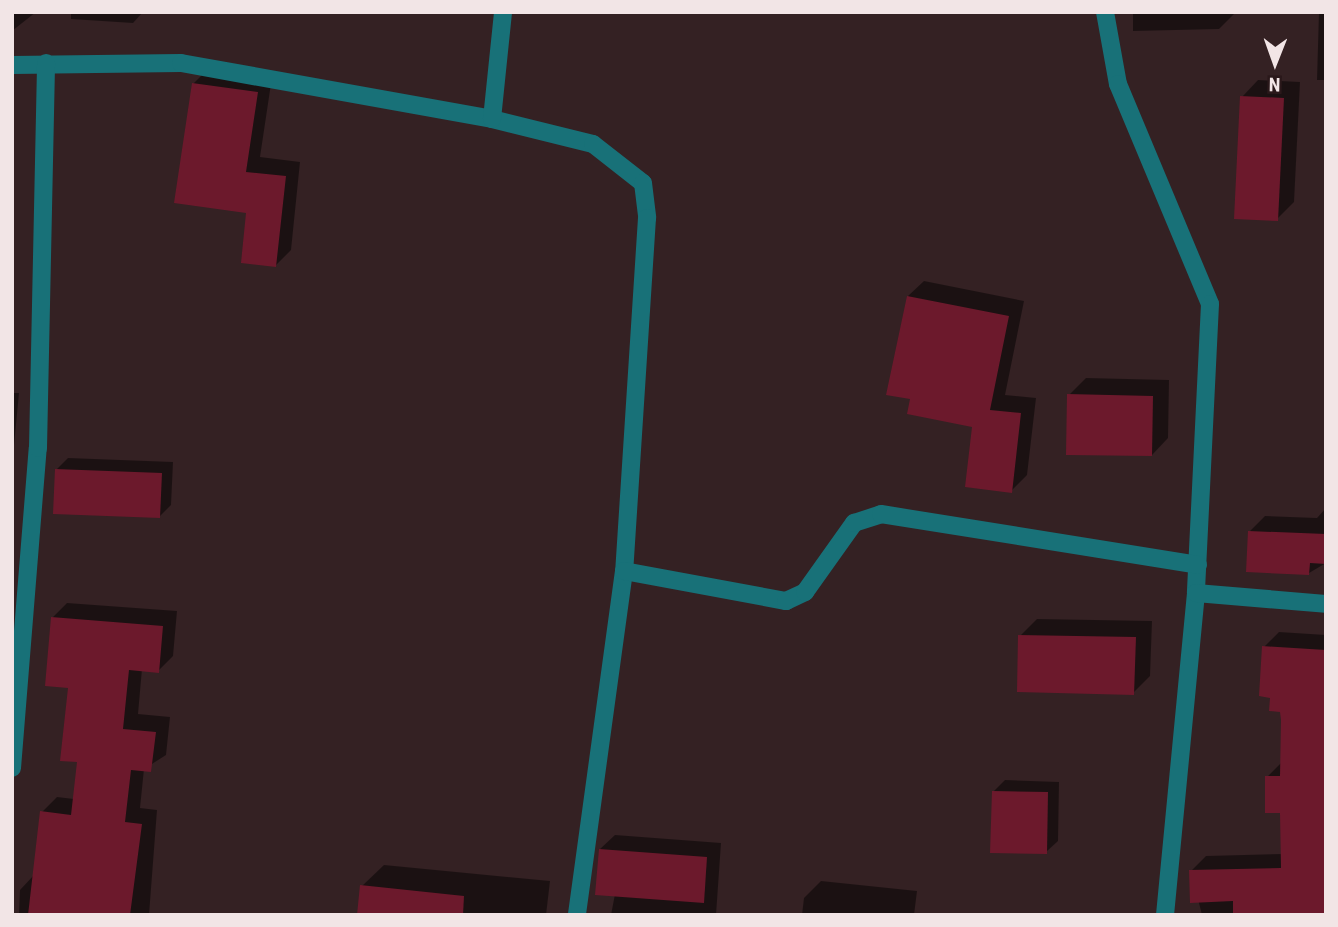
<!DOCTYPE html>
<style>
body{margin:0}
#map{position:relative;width:1338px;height:927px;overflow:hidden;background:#342123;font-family:"Roboto Condensed",sans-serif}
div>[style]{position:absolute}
.shadow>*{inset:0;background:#0007}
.building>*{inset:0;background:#6c192c}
.minor>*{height:18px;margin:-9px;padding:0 9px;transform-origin:9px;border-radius:9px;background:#187178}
span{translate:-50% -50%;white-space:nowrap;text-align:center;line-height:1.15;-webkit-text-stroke:7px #2a181a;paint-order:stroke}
.frame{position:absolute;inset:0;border:14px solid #f2e5e6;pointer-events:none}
.north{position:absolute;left:1240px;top:28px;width:70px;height:70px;-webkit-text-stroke:5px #2a181a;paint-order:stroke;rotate:181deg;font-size:19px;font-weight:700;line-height:28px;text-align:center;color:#f2e5e6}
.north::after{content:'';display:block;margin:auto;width:24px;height:32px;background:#f2e5e6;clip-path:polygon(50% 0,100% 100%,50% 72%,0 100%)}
</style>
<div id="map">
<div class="shadow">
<i style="clip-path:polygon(12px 12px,36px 12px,12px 31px)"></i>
<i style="clip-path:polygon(71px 12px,143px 12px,133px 23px,71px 19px)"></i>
<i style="clip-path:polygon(1133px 12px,1235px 12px,1235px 13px,1219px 29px,1133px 31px)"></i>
<i style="clip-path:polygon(1319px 12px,1326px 12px,1326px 80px,1317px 80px)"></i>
<i style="clip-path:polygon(209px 68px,272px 77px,260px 157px,300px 162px,291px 250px,276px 265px,193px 84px)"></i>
<i style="clip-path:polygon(1258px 80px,1300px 82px,1294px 202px,1277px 219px,1242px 97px)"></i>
<i style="clip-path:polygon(924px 281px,1024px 301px,1005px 395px,1036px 398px,1027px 475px,1011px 491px,908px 296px)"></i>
<i style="clip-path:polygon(1086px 378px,1169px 380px,1168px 438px,1152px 455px,1069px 395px)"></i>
<i style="clip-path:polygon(12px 393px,19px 393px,12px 466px)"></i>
<i style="clip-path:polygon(68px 458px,173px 462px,171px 505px,160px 516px,57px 469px)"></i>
<i style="clip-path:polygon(1326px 508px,1326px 563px,1309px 573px,1250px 531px,1265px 516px,1317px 518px)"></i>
<i style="clip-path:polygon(67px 603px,177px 611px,173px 656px,158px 671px,142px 669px,138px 714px,170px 717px,166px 755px,144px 769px,140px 808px,157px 810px,149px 915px,19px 915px,20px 890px,34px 875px,42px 812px,57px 797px,74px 799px,79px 760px,69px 686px,52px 618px)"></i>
<i style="clip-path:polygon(1037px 619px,1152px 621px,1150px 676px,1133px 693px,1020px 636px)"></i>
<i style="clip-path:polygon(1279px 632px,1326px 635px,1326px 915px,1202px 915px,1191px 871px,1206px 856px,1283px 854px,1281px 811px,1267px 777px,1282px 762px,1281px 710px,1272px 696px,1264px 647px)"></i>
<i style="clip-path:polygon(1005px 780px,1059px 782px,1058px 841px,1046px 852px,993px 792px)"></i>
<i style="clip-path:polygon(615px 835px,721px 843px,716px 915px,611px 915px,615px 894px,600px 849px)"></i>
<i style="clip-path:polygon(384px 865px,550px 881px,546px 915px,359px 915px,362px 886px)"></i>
<i style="clip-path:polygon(821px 881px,917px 891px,914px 915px,802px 915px,804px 898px)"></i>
</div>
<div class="building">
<i style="clip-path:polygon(192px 83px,258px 92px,246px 172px,286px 176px,276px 267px,241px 263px,246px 213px,174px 203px)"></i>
<i style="clip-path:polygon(1240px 96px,1284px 98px,1278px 221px,1234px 219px)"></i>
<i style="clip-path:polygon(907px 296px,1009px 316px,990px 410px,1021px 413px,1012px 493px,965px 487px,972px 427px,907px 414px,910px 399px,886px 395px)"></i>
<i style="clip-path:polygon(1067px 394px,1153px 396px,1152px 456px,1066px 455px)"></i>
<i style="clip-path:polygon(55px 469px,162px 473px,160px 518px,53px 514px)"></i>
<i style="clip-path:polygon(1248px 531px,1326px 534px,1326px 564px,1310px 563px,1309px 575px,1246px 572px)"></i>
<i style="clip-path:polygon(51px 617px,163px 626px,159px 673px,129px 670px,123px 729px,156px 732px,151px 772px,131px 770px,125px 822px,142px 824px,130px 915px,28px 915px,40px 811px,71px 815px,77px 762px,60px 761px,68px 688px,45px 686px)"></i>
<i style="clip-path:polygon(1018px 635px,1136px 637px,1134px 695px,1017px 692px)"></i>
<i style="clip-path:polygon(1262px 646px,1326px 650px,1326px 915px,1233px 915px,1233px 901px,1190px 903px,1189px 870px,1281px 868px,1280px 813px,1265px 813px,1265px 776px,1280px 776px,1281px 720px,1280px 712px,1269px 711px,1270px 698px,1259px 696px)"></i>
<i style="clip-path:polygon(992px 791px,1048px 792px,1047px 854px,990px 853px)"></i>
<i style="clip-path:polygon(599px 849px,707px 857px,704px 903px,595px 895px)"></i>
<i style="clip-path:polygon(360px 885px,464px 896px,463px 915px,357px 915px)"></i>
</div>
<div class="minor">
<i style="left:1105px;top:12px;width:73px;rotate:79.8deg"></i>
<i style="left:1118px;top:84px;width:238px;rotate:67.3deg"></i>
<i style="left:1210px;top:304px;width:289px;rotate:92.8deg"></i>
<i style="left:1196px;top:593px;width:323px;rotate:95.5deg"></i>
<i style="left:12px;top:65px;width:169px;rotate:-0.7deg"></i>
<i style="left:181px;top:63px;width:316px;rotate:10.2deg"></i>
<i style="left:492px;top:119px;width:104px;rotate:13.9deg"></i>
<i style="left:593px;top:144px;width:63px;rotate:38deg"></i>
<i style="left:643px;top:183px;width:35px;rotate:83deg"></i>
<i style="left:647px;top:218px;width:354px;rotate:93.7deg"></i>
<i style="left:624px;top:571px;width:347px;rotate:97.8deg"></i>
<i style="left:492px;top:119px;width:108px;rotate:-84.1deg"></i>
<i style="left:624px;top:571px;width:165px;rotate:10.5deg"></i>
<i style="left:786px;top:601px;width:21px;rotate:-25deg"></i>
<i style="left:805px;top:592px;width:85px;rotate:-54.6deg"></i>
<i style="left:854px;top:523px;width:28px;rotate:-18deg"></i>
<i style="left:881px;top:514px;width:321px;rotate:9.1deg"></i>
<i style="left:1196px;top:593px;width:130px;rotate:4.8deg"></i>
<i style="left:12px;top:768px;width:321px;rotate:-85.4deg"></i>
<i style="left:38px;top:448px;width:385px;rotate:-88.8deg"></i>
</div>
<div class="frame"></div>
<div class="north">N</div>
</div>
